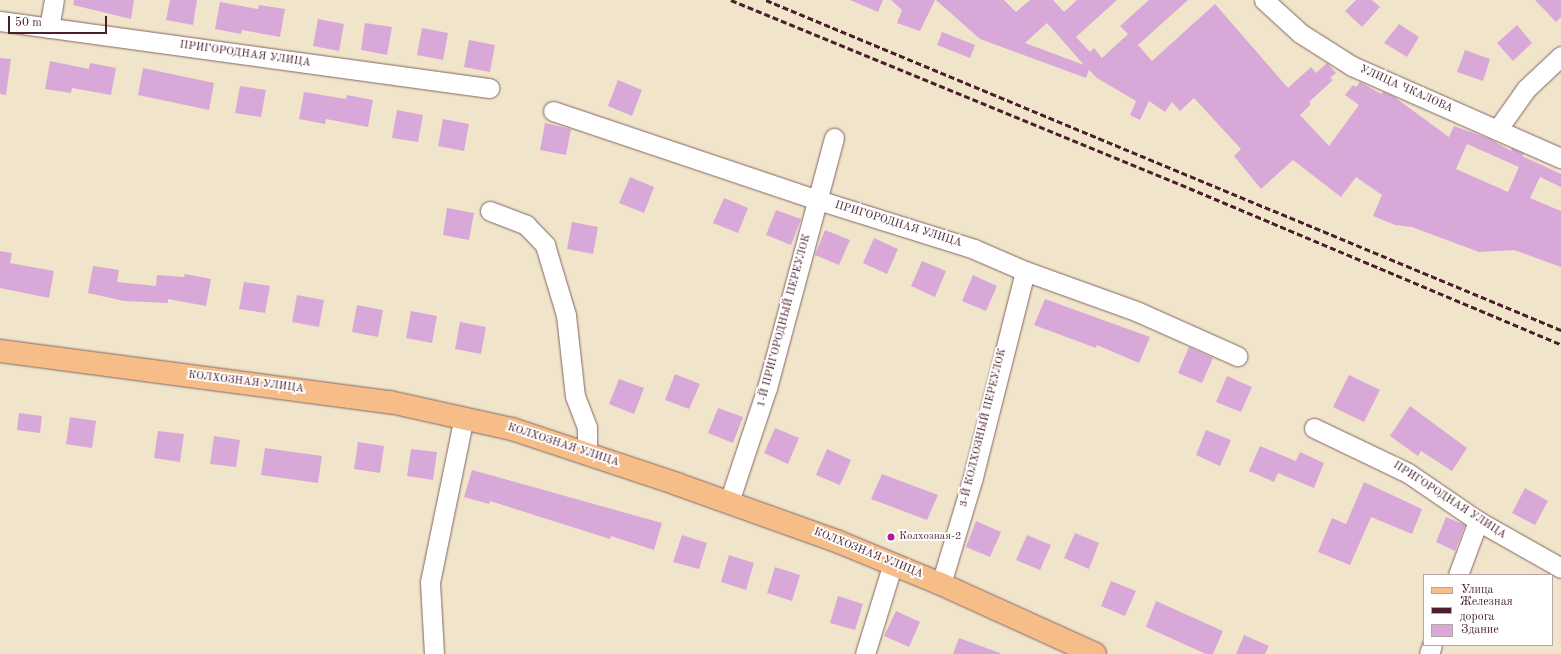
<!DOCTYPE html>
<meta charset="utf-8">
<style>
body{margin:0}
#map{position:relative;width:1561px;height:654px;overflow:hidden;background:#f0e5ca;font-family:"Old Standard TT",serif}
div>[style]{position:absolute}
.building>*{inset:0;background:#d8a9d8}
.roads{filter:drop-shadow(0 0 1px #846463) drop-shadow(0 0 1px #846463)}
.minor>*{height:19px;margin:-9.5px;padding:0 9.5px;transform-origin:9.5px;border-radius:9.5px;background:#fff}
.major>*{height:22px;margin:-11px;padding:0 11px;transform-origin:11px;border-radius:11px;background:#f7bd88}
.rail>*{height:3px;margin-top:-1.5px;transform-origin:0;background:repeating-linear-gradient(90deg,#4a1f2b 0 6px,transparent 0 9px)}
.dots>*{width:11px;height:11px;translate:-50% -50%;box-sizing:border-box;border:2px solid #fff;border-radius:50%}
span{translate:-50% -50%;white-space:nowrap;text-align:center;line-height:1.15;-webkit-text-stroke:4px #fff;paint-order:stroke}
.street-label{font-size:11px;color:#4a1f2b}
.poi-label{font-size:11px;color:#4a1f2b}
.left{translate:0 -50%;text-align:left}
.legend{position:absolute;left:1423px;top:574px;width:130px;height:72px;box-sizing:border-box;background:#fff;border:1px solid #b7a5aa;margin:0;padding:5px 7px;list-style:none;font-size:12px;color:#4a1f2b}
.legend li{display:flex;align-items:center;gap:8px;height:20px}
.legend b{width:20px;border:1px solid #b7a5aa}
.scale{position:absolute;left:8px;top:16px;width:99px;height:18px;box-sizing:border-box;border:2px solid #4a1f2b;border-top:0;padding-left:5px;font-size:12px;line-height:14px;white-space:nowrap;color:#4a1f2b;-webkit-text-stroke:3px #fff;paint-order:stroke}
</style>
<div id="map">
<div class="building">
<i style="clip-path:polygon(74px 0,134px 0,131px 19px,73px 5px)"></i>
<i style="clip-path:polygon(170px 0,197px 0,193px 25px,166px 20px)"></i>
<i style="clip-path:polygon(850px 0,883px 0,878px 12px)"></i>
<i style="clip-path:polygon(891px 0,935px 0,920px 31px,897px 23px,902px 10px)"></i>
<i style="clip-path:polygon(evenodd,936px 0,1004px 0,1016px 12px,1030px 0,1053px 0,1064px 12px,1077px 0,1117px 0,1076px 37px,1090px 52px,1094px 48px,1102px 58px,1128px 34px,1120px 26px,1149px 0,1188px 0,1138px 45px,1152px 61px,1215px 4px,1288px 88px,1311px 67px,1316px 73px,1327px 63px,1336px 73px,1330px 78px,1333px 80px,1309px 102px,1311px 104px,1300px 115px,1329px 146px,1359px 105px,1345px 95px,1353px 85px,1356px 87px,1360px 82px,1381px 94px,1383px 92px,1393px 96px,1449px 137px,1454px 126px,1490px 139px,1511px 151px,1512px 148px,1524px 154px,1522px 156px,1561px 174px,1561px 187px,1540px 177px,1530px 198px,1561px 211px,1561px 267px,1514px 250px,1479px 252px,1412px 227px,1395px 225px,1373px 216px,1382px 195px,1356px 177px,1341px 197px,1293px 160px,1261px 189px,1234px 156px,1241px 149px,1194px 98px,1180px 111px,1172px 102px,1165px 112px,1149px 101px,1140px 120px,1130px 115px,1136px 101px,1097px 78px,1089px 70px,1086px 78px,980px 39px,936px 0,1047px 23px,1084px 65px,1025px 43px,1047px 23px,936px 0,1467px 144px,1519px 167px,1508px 192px,1456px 169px,1467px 144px)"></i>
<i style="clip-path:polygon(1356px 0,1372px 0,1380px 7px,1362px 27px,1345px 11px)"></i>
<i style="clip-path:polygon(1535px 0,1561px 0,1561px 17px,1556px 22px)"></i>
<i style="clip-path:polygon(220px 2px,258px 9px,259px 5px,285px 9px,280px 37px,242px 30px,241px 34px,215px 29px)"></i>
<i style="clip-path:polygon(318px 19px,344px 24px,339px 51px,313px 46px)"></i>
<i style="clip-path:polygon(365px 23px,392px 27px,387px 55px,361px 50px)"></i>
<i style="clip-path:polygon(1399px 24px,1419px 37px,1407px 57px,1384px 43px)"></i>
<i style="clip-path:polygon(1517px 25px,1532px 43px,1513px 61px,1497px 43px)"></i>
<i style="clip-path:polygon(422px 28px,448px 33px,443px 60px,417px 55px)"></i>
<i style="clip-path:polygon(942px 32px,975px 45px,970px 58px,937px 45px)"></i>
<i style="clip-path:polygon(469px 40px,495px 45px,490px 72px,464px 67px)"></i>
<i style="clip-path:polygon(1465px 50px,1490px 59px,1483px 81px,1457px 72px)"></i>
<i style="clip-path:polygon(0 58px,11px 59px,6px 95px,0 94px)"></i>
<i style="clip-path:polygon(50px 61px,89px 69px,90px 63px,116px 68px,111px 95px,72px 88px,71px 93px,45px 89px)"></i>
<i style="clip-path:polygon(143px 68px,214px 83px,209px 110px,138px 95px)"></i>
<i style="clip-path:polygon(618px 80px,642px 90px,632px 116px,608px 106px)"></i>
<i style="clip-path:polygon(240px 86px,266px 90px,261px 117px,235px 113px)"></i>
<i style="clip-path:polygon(304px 92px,346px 99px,347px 95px,373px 100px,368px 127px,326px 119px,325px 124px,299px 119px)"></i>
<i style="clip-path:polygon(397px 110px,423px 115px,418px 142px,392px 138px)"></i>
<i style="clip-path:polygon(443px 119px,469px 124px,464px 151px,438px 146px)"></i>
<i style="clip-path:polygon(545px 123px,571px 129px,566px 155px,540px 150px)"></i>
<i style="clip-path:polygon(630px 177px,654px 187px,644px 213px,619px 203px)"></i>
<i style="clip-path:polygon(724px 198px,748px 208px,738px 233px,713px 223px)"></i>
<i style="clip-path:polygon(447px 208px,474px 213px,469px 240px,443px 235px)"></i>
<i style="clip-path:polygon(776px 210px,801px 219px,791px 245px,766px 235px)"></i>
<i style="clip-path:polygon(572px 222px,598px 227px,593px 254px,567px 249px)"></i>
<i style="clip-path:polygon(825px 230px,850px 240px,839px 265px,815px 255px)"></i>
<i style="clip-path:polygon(874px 238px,898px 249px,887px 274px,863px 263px)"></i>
<i style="clip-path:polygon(0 251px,12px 253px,10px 263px,54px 271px,49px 298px,0 288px)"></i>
<i style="clip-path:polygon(922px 261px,946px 271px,935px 297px,911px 286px)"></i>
<i style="clip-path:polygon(93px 266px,119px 270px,117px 282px,156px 286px,157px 275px,184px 277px,185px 274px,211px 279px,206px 306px,168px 299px,168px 303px,124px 301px,88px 293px)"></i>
<i style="clip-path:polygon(973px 275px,997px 286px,986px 311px,962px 301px)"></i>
<i style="clip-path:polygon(244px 282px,270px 286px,265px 313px,239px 309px)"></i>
<i style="clip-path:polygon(297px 295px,324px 300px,319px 327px,292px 322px)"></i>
<i style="clip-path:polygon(1045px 299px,1150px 337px,1139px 363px,1097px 345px,1096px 348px,1034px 325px)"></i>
<i style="clip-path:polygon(357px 305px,383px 310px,378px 337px,352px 332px)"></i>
<i style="clip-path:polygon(411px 311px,437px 316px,432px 343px,406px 338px)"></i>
<i style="clip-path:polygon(460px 322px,486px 327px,481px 354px,455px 349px)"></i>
<i style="clip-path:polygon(1189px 347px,1213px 358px,1202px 383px,1178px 373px)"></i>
<i style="clip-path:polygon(675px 374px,700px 384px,689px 409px,665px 400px)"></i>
<i style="clip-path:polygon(1349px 375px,1380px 390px,1364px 422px,1333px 407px)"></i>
<i style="clip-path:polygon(1227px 376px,1252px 387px,1241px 412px,1216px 402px)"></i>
<i style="clip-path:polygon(619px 379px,644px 388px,634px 414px,609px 404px)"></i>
<i style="clip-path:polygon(1410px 406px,1467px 448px,1452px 471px,1421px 451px,1418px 456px,1390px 436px)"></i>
<i style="clip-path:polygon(718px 408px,743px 417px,733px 443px,708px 433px)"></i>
<i style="clip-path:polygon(19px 413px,42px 416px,40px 433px,17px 430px)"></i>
<i style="clip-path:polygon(70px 417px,96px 421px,92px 448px,66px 444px)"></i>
<i style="clip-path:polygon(775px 428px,799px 438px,788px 464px,764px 453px)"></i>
<i style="clip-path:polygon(1206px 430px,1231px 440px,1220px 466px,1196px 455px)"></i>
<i style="clip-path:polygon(158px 431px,184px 434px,180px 462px,154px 458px)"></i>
<i style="clip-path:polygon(214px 436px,240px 440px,236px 467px,210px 464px)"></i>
<i style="clip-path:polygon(358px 442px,384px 446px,380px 473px,354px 469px)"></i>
<i style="clip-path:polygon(1260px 446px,1296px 461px,1300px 452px,1324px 463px,1314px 488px,1278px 473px,1274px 482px,1249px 471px)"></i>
<i style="clip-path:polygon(265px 448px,322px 456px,318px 483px,261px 475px)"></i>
<i style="clip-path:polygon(411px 449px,437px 452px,433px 480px,407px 476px)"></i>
<i style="clip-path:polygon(827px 449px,851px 460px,840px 485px,816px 475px)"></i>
<i style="clip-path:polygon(472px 470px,662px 523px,654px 550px,611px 536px,610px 539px,490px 501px,489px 504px,464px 497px)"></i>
<i style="clip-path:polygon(882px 474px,938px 495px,927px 520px,871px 499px)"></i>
<i style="clip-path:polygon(1364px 482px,1422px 509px,1412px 534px,1371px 517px,1350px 565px,1318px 552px,1332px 518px,1346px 524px)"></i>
<i style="clip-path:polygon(1525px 488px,1548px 501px,1535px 525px,1512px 513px)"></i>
<i style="clip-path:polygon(1446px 517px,1465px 525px,1455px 551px,1436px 542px)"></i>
<i style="clip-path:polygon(976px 521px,1001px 532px,990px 557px,966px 547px)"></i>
<i style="clip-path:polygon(1075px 533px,1099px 543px,1089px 569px,1064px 558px)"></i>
<i style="clip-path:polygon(682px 535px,707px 543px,699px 569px,673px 562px)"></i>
<i style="clip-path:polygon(1027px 535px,1051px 545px,1040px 570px,1016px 560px)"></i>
<i style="clip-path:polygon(729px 555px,754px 563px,746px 590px,721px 582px)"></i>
<i style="clip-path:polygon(775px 567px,800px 575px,792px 601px,767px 593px)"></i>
<i style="clip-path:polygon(1111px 581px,1136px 591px,1125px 616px,1101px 606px)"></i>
<i style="clip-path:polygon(838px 596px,863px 604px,855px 630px,830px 623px)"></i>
<i style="clip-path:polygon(1156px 601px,1223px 631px,1213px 654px,1206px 654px,1146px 627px)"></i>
<i style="clip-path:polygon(896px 611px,920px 622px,909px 647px,884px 636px)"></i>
<i style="clip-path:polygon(1244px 635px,1269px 646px,1265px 654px,1236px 654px)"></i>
<i style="clip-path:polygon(959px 638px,1000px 653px,1000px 654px,953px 654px)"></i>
</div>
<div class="roads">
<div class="minor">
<i style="left:1264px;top:0;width:49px;rotate:42.5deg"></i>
<i style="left:1300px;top:33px;width:62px;rotate:32.4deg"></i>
<i style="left:1352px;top:66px;width:228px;rotate:23.8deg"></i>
<i style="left:0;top:21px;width:494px;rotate:7.8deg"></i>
<i style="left:49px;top:28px;width:28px;rotate:-80deg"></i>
<i style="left:553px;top:111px;width:280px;rotate:18.6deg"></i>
<i style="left:818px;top:200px;width:164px;rotate:17.4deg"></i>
<i style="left:974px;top:249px;width:56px;rotate:23.3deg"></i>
<i style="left:1025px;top:271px;width:118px;rotate:19.8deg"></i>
<i style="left:1136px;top:311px;width:111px;rotate:24deg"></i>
<i style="left:1497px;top:130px;width:50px;rotate:-54.7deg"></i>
<i style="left:1526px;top:89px;width:48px;rotate:-43.3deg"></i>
<i style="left:490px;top:211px;width:39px;rotate:21deg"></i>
<i style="left:526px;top:225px;width:28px;rotate:46deg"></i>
<i style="left:545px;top:245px;width:73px;rotate:73.3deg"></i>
<i style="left:566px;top:315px;width:81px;rotate:83.7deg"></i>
<i style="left:575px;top:396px;width:34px;rotate:69deg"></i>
<i style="left:587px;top:428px;width:26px;rotate:90deg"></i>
<i style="left:1314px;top:428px;width:104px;rotate:25.6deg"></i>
<i style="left:1408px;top:473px;width:85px;rotate:34.4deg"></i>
<i style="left:1478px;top:521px;width:95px;rotate:29.5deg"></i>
<i style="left:729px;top:502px;width:120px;rotate:-71.6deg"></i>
<i style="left:767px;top:388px;width:259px;rotate:-75deg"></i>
<i style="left:1458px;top:575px;width:58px;rotate:-69.7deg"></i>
<i style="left:941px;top:584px;width:112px;rotate:-73.3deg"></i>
<i style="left:973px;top:477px;width:212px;rotate:-75.8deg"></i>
<i style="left:434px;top:654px;width:72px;rotate:-93.2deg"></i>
<i style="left:430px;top:582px;width:168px;rotate:-78.4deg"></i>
<i style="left:865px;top:654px;width:95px;rotate:-72.9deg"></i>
<i style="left:1429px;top:654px;width:9px;rotate:-72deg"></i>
</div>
<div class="major">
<i style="left:0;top:351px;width:393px;rotate:7.5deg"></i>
<i style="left:390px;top:402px;width:125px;rotate:12.5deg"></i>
<i style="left:512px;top:429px;width:174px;rotate:18.4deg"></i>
<i style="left:677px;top:484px;width:172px;rotate:19.7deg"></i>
<i style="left:839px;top:542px;width:110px;rotate:22.4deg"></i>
<i style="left:941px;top:584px;width:169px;rotate:24.4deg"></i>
</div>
</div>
<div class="rail">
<i style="left:731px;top:0;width:495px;rotate:22.3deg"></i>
<i style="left:1189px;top:188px;width:403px;rotate:22.8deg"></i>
<i style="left:766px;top:0;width:861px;rotate:22.54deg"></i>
</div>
<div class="dots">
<i style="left:891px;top:537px;background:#b5179e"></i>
</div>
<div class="street-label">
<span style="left:245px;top:55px;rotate:8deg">ПРИГОРОДНАЯ УЛИЦА</span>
<span style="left:1406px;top:90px;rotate:24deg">УЛИЦА ЧКАЛОВА</span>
<span style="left:898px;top:225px;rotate:17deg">ПРИГОРОДНАЯ УЛИЦА</span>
<span style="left:785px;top:321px;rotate:-75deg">1-Й ПРИГОРОДНЫЙ ПЕРЕУЛОК</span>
<span style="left:246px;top:383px;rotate:7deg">КОЛХОЗНАЯ УЛИЦА</span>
<span style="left:984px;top:428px;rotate:-76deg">3-Й КОЛХОЗНЫЙ ПЕРЕУЛОК</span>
<span style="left:563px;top:446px;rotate:18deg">КОЛХОЗНАЯ УЛИЦА</span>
<span style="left:1449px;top:501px;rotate:33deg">ПРИГОРОДНАЯ УЛИЦА</span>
<span style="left:868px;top:554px;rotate:22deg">КОЛХОЗНАЯ УЛИЦА</span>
</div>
<div class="poi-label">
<span class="left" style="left:899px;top:537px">Колхозная-2</span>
</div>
<ul class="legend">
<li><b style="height:5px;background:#f7bd88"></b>Улица</li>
<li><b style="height:5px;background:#4a1f2b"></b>Железная дорога</li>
<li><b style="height:11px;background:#d8a9d8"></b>Здание</li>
</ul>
<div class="scale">50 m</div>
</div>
